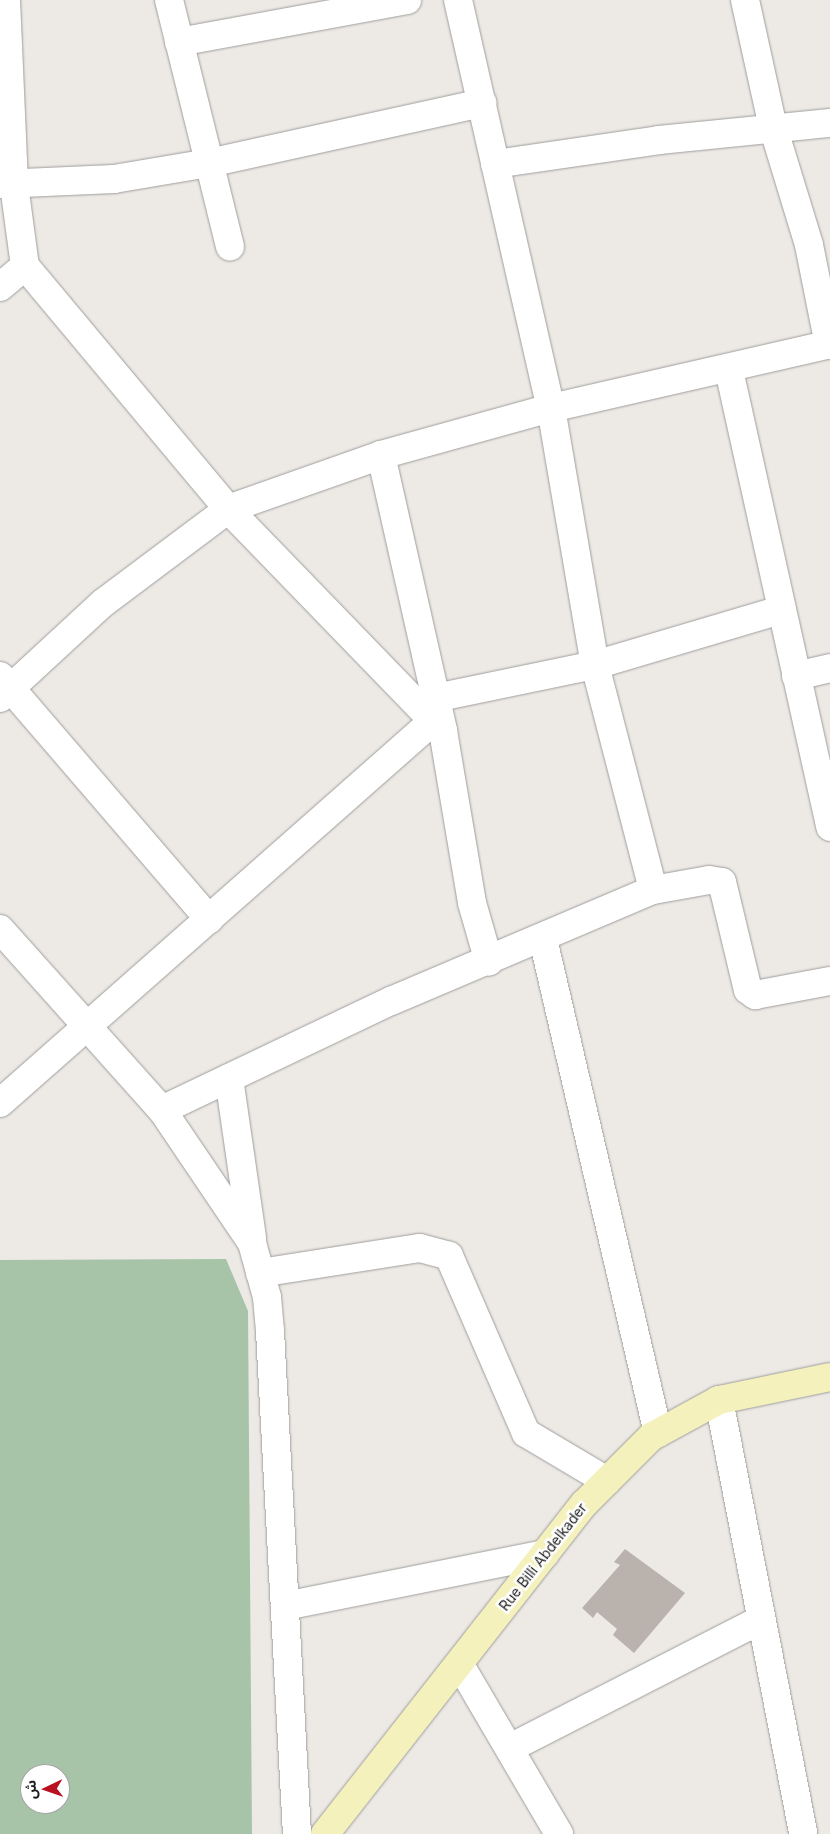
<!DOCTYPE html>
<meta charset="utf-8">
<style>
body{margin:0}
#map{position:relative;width:830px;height:1834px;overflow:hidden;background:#ede9e4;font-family:Inter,"Noto Sans Arabic",sans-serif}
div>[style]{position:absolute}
.cemetery>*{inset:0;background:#a7c4a9}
.building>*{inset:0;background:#bab2ad}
.roads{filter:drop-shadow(0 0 1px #9e9e9e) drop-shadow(0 0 1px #9e9e9e)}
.street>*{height:28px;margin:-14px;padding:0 14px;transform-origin:14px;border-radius:14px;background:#fff}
.secondary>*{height:28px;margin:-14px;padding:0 14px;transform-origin:14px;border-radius:14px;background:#f4f1bc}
span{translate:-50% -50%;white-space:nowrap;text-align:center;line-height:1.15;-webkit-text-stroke:5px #fff;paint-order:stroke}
.street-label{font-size:14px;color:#1d1d1d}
.north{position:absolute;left:20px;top:1764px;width:50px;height:50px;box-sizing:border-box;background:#fff;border:1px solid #a5a5a5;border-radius:50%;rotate:267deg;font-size:14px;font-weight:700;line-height:20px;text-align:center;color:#1d1d1d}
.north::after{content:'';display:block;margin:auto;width:18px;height:22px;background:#b91121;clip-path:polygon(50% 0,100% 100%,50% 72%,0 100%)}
</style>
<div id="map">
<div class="cemetery">
<i style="clip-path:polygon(evenodd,226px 1259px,248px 1311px,252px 1834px,0 1834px,0 1260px,226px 1259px,30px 1774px,60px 1774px,60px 1804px,30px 1804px,30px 1774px)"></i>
</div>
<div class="building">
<i style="clip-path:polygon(625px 1549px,685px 1593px,634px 1653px,613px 1635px,617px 1629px,597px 1612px,593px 1618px,582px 1608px,620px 1565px,614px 1562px)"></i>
</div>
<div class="roads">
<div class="street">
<i style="left:6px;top:0;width:185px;rotate:87.5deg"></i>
<i style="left:14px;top:185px;width:82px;rotate:82.3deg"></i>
<i style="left:25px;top:266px;width:317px;rotate:50.1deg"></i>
<i style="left:228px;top:509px;width:309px;rotate:45.9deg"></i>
<i style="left:169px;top:0;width:254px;rotate:76.1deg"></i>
<i style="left:458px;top:0;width:418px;rotate:77.2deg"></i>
<i style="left:551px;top:408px;width:261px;rotate:80.3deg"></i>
<i style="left:595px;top:665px;width:194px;rotate:-16.5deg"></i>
<i style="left:745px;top:0;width:130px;rotate:77.6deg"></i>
<i style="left:773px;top:127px;width:123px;rotate:73deg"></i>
<i style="left:809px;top:245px;width:102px;rotate:78.7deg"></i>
<i style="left:179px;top:42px;width:232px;rotate:-10.4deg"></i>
<i style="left:495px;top:164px;width:166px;rotate:-8.3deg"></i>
<i style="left:659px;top:140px;width:172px;rotate:-5.7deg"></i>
<i style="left:0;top:184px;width:114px;rotate:-2.5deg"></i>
<i style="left:114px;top:179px;width:96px;rotate:-9.6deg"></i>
<i style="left:209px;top:163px;width:280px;rotate:-12.4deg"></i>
<i style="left:0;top:287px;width:33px;rotate:-40deg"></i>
<i style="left:729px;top:370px;width:468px;rotate:77.5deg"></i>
<i style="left:381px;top:455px;width:283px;rotate:77.3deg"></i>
<i style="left:443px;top:731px;width:174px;rotate:80.4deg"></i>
<i style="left:472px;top:903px;width:61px;rotate:73.9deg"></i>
<i style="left:0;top:676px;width:321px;rotate:49.3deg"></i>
<i style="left:796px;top:676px;width:35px;rotate:-13deg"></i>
<i style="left:0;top:698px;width:140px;rotate:-42.7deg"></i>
<i style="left:103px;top:603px;width:156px;rotate:-36.9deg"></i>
<i style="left:228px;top:509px;width:162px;rotate:-19.4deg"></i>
<i style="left:381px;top:455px;width:176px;rotate:-15.5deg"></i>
<i style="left:551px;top:408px;width:286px;rotate:-12.9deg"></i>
<i style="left:435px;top:698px;width:163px;rotate:-11.7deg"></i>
<i style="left:595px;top:665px;width:232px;rotate:75.5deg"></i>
<i style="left:0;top:929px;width:243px;rotate:48.2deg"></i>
<i style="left:162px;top:1110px;width:161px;rotate:55.9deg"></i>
<i style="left:252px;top:1243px;width:56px;rotate:74.5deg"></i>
<i style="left:267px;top:1297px;width:34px;rotate:85deg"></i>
<i style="left:270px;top:1331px;width:504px;rotate:86.93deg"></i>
<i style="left:543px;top:939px;width:507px;rotate:76.9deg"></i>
<i style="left:229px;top:1078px;width:161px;rotate:81.8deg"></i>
<i style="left:0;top:1103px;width:577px;rotate:-41.42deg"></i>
<i style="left:162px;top:1110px;width:254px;rotate:-25.5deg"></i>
<i style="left:391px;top:1001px;width:285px;rotate:-23deg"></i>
<i style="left:653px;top:890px;width:57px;rotate:-10.1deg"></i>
<i style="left:709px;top:880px;width:13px;rotate:9deg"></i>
<i style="left:722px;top:882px;width:111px;rotate:76.5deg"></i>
<i style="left:748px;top:990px;width:9px;rotate:36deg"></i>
<i style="left:755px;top:995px;width:76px;rotate:-10.6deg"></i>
<i style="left:260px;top:1273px;width:162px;rotate:-8.9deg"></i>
<i style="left:420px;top:1248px;width:30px;rotate:15deg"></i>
<i style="left:449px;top:1256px;width:193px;rotate:66.5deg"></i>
<i style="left:526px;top:1433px;width:94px;rotate:30.7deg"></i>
<i style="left:719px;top:1400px;width:442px;rotate:79deg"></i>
<i style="left:285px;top:1606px;width:265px;rotate:-11.3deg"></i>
<i style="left:460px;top:1665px;width:196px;rotate:59.6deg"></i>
<i style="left:510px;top:1748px;width:281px;rotate:-27.1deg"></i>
</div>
<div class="secondary">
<i style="left:325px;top:1834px;width:420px;rotate:-51.9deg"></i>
<i style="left:584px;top:1504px;width:95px;rotate:-45deg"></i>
<i style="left:651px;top:1437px;width:77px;rotate:-28.6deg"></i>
<i style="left:719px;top:1400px;width:113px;rotate:-11.7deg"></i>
</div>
</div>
<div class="street-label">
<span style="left:543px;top:1557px;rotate:-52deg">Rue Billi Abdelkader</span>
</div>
<div class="north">ش</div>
</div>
